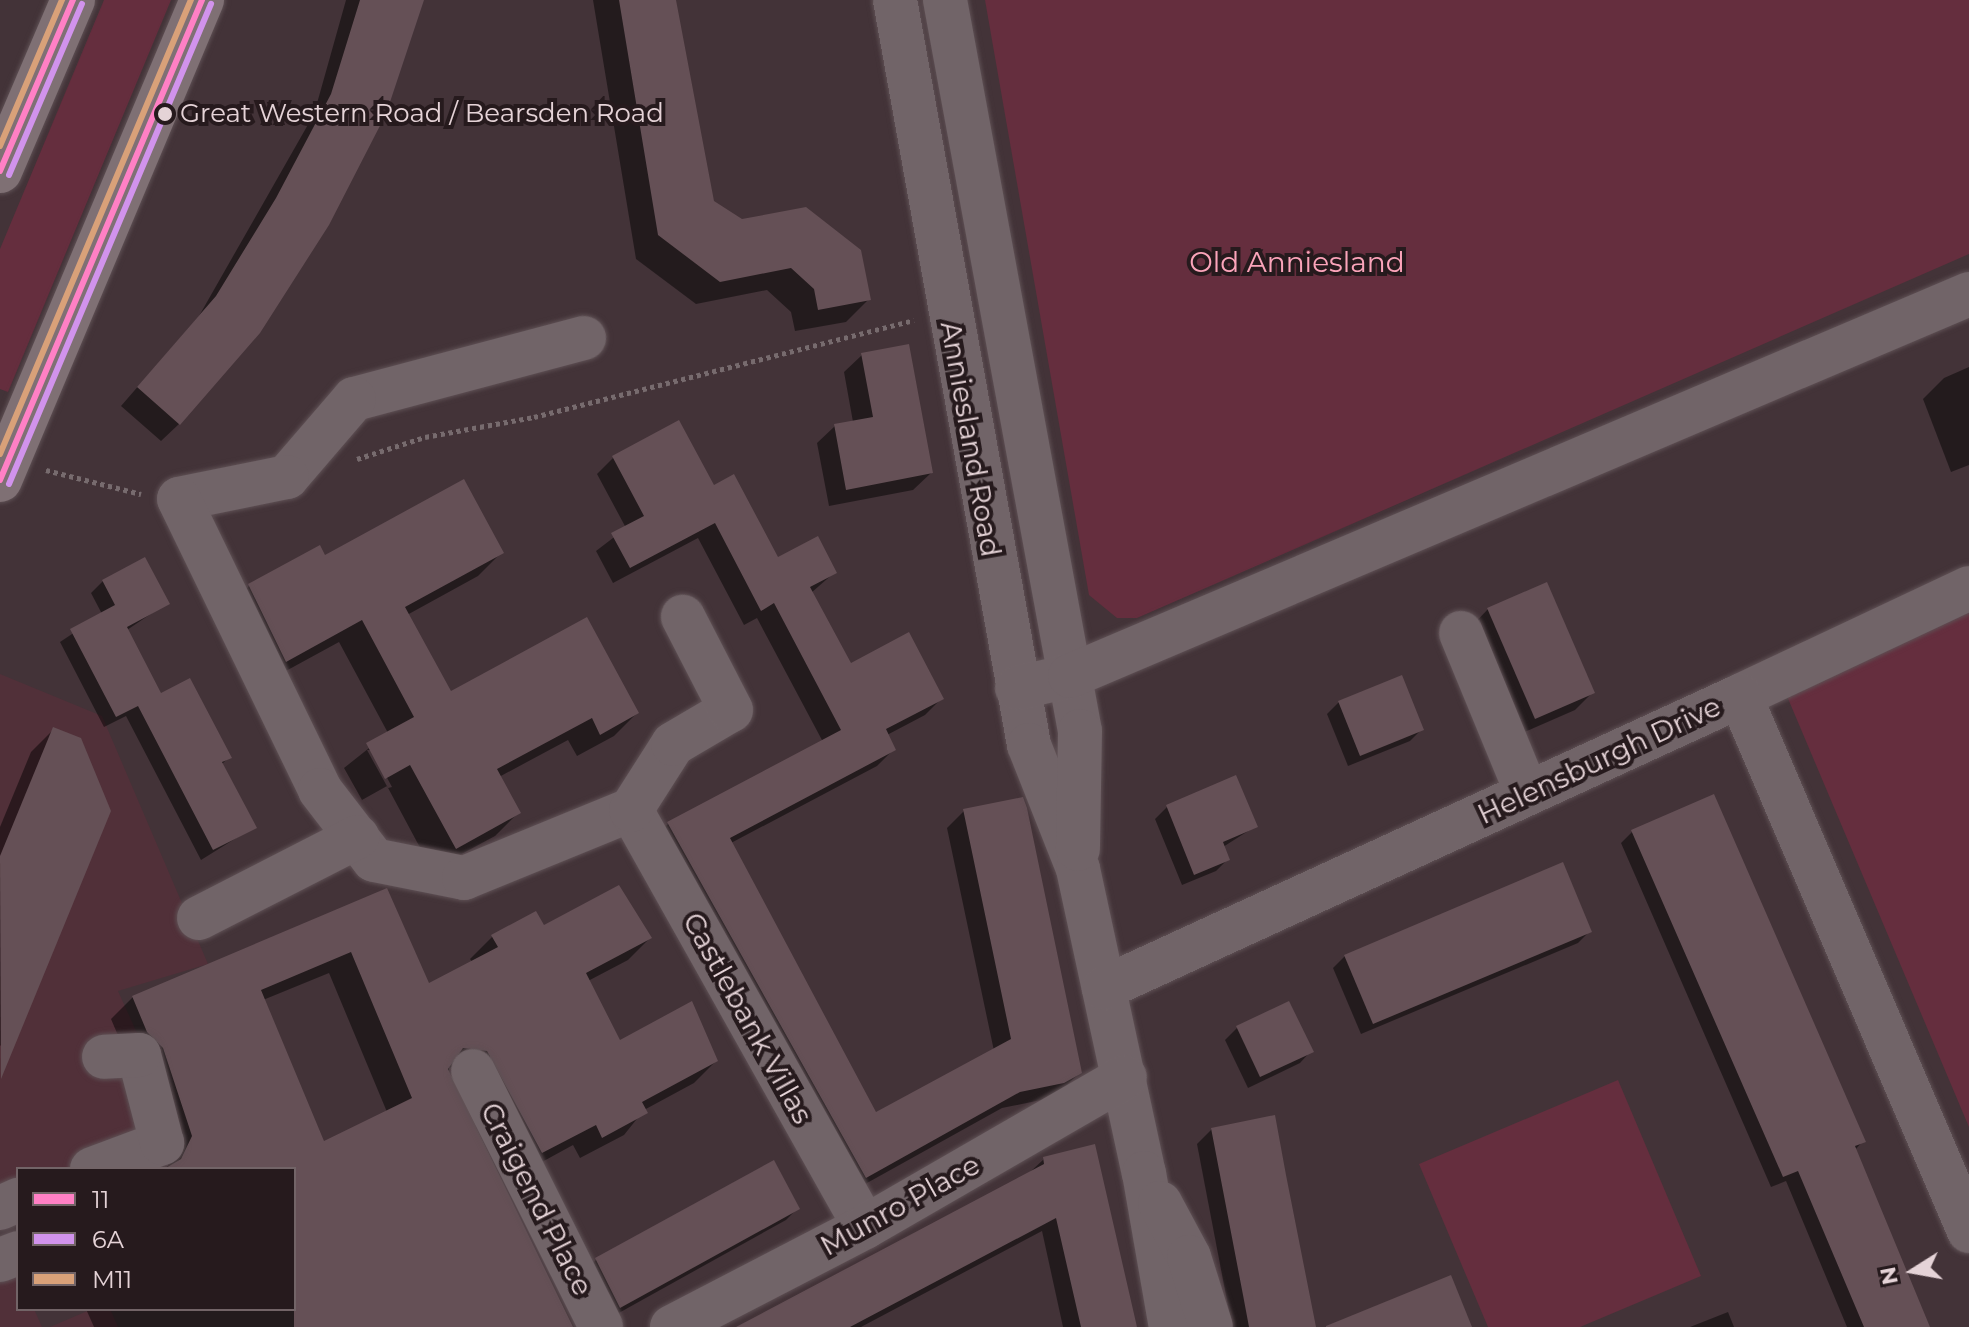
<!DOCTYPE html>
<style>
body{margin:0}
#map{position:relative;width:1969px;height:1327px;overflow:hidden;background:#433338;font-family:Montserrat,sans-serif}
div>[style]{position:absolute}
.built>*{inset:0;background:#513039}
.green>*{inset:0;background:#652e3e}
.shadow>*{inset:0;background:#0007}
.building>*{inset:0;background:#655056}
.path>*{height:5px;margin-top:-2.5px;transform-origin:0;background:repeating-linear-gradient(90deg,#776b6e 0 4px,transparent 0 8px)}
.roads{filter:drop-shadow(0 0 2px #5e5054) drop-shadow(0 0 2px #5e5054)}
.minor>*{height:44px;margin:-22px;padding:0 22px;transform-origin:22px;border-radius:22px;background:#716468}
.major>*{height:44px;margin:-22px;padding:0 22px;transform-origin:22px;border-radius:22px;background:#7f7074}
.bus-1>*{height:6px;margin:-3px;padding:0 3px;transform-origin:3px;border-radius:3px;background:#ff80c5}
.bus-2>*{height:6px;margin:-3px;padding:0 3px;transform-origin:3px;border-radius:3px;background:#d193ec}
.bus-3>*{height:6px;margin:-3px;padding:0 3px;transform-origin:3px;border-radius:3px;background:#d9a179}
.dots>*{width:22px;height:22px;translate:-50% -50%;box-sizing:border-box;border:4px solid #261a1d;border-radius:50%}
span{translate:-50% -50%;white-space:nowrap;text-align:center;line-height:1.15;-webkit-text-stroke:8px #261a1d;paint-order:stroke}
.bus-label{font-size:26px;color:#e5d3d7}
.left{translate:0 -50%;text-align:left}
.park-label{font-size:28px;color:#fba4ba}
.street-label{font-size:28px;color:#e5d3d7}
.legend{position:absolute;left:16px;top:1167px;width:280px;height:144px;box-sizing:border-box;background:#261a1d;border:2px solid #726467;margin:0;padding:10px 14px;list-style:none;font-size:24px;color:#e5d3d7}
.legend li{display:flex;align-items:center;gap:16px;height:40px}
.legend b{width:40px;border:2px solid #726467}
.north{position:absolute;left:1873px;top:1231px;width:80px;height:80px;-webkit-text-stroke:6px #261a1d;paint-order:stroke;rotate:259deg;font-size:22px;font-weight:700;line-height:32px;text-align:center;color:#e5d3d7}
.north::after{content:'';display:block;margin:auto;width:28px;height:36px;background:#e5d3d7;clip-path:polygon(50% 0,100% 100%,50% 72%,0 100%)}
</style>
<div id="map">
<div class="built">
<i style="clip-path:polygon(0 674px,102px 716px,208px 964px,118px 991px,183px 1135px,107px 1169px,18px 1169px,18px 1210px,0 1218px)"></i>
<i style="clip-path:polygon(18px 1271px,18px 1309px,34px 1309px,42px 1327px,0 1327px,0 1274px)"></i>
<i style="clip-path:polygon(92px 1309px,110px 1309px,118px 1327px,50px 1327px)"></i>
</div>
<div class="green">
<i style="clip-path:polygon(104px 0,171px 0,8px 392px,0 389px,0 249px)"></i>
<i style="clip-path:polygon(985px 0,1969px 0,1969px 254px,1137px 618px,1117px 618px,1089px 595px)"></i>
<i style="clip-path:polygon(1969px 607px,1969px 1127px,1784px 689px)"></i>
<i style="clip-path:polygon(1618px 1080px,1701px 1276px,1580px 1327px,1488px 1327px,1419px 1164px)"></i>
</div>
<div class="shadow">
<i style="clip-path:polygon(346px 0,422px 0,179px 424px,161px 441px,121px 406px,199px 316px,314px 114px)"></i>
<i style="clip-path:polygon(593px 0,674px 0,712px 202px,869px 299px,846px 322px,795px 331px,791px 312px,767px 290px,696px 304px,636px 259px)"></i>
<i style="clip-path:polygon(862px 355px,931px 473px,913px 490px,829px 506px,817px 443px,835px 426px,853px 422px,844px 372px)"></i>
<i style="clip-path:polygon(1969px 367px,1969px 465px,1951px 472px,1923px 399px,1944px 378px)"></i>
<i style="clip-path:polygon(613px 458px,713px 488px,777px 560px,835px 572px,811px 593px,850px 666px,942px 698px,925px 715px,887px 735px,894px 749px,877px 766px,731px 843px,875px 1114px,994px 1051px,947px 828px,964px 811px,1080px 1072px,1063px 1089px,1046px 1099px,1002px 1108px,849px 1193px,652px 840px,668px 824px,823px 742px,757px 618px,744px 625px,698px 538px,613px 583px,596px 551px,626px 528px,597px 474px)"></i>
<i style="clip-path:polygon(evenodd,501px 553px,478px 576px,407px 615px,450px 694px,637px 713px,614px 736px,577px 756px,568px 740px,499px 777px,518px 813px,495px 836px,432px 870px,387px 786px,362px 800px,344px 768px,388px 733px,339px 642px,262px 684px,226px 609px,249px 586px,324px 558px,501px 553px,367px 750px,372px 750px,392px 787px,388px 788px,367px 750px)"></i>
<i style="clip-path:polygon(103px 581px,167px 603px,127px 630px,160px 696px,229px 757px,221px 765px,254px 827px,201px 860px,126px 716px,104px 727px,60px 642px,102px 614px,91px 593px)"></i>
<i style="clip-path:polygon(1488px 609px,1593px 692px,1575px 710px,1518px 735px,1471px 627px)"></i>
<i style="clip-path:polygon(1339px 702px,1422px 729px,1410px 741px,1348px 766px,1327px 714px)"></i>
<i style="clip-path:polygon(54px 729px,20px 1026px,0 1046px,0 827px,31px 752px)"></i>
<i style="clip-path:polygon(1167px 807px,1256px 826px,1223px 847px,1228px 859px,1216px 871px,1182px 885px,1155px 819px)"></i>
<i style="clip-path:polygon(1632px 832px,1863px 1141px,1855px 1150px,1929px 1327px,1847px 1327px,1786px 1181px,1771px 1187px,1621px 843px)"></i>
<i style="clip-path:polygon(evenodd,386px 891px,428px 986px,473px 963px,470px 959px,492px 937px,543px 928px,650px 938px,628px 960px,588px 981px,620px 1042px,716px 1061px,694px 1083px,644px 1110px,624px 1135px,580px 1158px,573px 1145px,520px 1174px,466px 1072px,449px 1067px,449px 1083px,571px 1327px,94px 1327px,86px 1309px,294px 1309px,294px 1169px,166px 1169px,171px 1160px,111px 1019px,133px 997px,386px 891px,329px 973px,387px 1112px,323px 1144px,263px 1000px,329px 973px)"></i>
<i style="clip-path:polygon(1590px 931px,1578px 943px,1361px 1034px,1333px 968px,1345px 956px)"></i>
<i style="clip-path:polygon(1237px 1028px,1311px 1051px,1300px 1063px,1248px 1088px,1225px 1040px)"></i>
<i style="clip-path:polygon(1212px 1129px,1314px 1327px,1232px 1327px,1197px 1144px)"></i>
<i style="clip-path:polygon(1044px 1159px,1137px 1327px,1063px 1327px,1042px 1231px,861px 1327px,741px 1327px,1029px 1173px)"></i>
<i style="clip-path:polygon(773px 1163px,798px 1208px,786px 1220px,608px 1319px,584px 1272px,596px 1260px)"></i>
<i style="clip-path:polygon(1728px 1312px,1734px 1327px,1690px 1327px)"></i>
</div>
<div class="building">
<i style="clip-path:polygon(360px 0,424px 0,386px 114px,329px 225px,260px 333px,180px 425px,137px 387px,216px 296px,276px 198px,331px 94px)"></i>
<i style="clip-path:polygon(619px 0,676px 0,714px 201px,742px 219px,806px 207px,861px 250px,871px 300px,818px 310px,814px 289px,791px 268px,720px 282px,658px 235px)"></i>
<i style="clip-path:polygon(909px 344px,933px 473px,846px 490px,834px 424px,873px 417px,861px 353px)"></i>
<i style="clip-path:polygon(679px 420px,714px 485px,734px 474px,778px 557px,818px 536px,837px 573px,810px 587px,851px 663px,909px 632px,944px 699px,886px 729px,896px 750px,730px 838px,876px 1112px,1011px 1039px,963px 809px,1023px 797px,1027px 808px,1082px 1073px,1064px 1083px,1020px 1092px,866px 1178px,667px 822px,841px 730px,774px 603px,761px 611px,715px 523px,630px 568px,611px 533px,644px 516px,612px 456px)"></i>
<i style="clip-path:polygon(464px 479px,504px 553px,405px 607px,451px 691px,587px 617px,639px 713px,600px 735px,592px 718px,497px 769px,521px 813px,456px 849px,410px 765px,385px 779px,366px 743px,414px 717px,362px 620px,286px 662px,248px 584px,320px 545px,325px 555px)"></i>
<i style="clip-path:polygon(145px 557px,170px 604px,127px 627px,161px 693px,190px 678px,232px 758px,222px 762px,257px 828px,213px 850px,138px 706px,116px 717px,70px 629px,115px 605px,102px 580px)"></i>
<i style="clip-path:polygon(1547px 582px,1595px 693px,1535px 719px,1487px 608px)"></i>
<i style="clip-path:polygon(1402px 675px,1424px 730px,1360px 756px,1338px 701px)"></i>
<i style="clip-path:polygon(53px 727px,81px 738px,111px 811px,1px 1079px,0 856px)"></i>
<i style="clip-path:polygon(1236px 775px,1258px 827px,1223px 842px,1230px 860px,1194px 875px,1166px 805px)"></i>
<i style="clip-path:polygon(1714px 794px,1866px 1142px,1855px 1146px,1930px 1327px,1864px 1327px,1798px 1171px,1783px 1177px,1631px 830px)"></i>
<i style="clip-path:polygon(1563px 862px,1592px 932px,1373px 1024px,1344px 955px)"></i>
<i style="clip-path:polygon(evenodd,619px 885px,652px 938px,586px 973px,620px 1040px,692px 1001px,718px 1061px,642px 1102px,648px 1113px,602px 1138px,596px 1125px,542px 1153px,487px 1051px,463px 1048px,448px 1069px,573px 1327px,294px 1327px,294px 1169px,164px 1169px,181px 1159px,192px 1136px,163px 1048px,147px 1032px,132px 996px,387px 888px,429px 983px,498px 947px,491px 935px,536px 911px,544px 925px,619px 885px,351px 952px,412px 1098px,324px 1141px,261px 990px,351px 952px)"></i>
<i style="clip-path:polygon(1289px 1001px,1314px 1052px,1260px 1077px,1236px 1026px)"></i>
<i style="clip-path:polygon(1275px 1115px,1286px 1175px,1316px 1327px,1249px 1327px,1243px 1295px,1211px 1128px)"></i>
<i style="clip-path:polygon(1095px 1144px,1137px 1327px,1081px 1327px,1056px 1218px,850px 1327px,736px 1327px,1044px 1164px,1043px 1157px)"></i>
<i style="clip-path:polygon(774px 1160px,800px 1209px,620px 1308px,595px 1258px)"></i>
<i style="clip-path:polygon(1451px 1275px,1472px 1327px,1326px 1327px,1326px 1326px)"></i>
</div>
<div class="path">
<i style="left:357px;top:459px;width:71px;rotate:-17.9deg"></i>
<i style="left:425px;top:437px;width:111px;rotate:-10.4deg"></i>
<i style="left:534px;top:417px;width:392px;rotate:-14.3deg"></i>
<i style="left:46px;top:470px;width:98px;rotate:14.2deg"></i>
</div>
<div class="roads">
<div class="minor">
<i style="left:895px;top:0;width:757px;rotate:79.8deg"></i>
<i style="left:1029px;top:745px;width:133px;rotate:68.4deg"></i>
<i style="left:1078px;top:869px;width:311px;rotate:77.8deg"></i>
<i style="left:1144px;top:1173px;width:156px;rotate:80.1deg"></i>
<i style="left:945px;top:0;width:743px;rotate:79.54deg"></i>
<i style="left:1080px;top:731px;width:118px;rotate:91deg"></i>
<i style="left:584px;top:338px;width:238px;rotate:165.1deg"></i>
<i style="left:354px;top:399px;width:103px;rotate:130.7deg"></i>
<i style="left:287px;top:477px;width:110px;rotate:168.5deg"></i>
<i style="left:179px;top:499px;width:323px;rotate:64.1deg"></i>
<i style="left:320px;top:790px;width:88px;rotate:52.4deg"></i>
<i style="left:374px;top:860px;width:92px;rotate:11.3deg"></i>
<i style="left:464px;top:878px;width:180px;rotate:-22.2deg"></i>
<i style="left:1461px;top:633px;width:173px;rotate:67.6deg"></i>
<i style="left:1017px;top:688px;width:54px;rotate:-12.8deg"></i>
<i style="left:1070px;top:676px;width:977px;rotate:-23.02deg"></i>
<i style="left:1740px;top:696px;width:253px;rotate:-25.2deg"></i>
<i style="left:631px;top:810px;width:478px;rotate:60.7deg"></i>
<i style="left:631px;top:810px;width:78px;rotate:-57.5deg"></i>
<i style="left:673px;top:744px;width:67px;rotate:-30.4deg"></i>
<i style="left:731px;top:710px;width:105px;rotate:-117.3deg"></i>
<i style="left:199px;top:918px;width:178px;rotate:-27.1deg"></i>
<i style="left:1104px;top:988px;width:700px;rotate:-24.66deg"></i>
<i style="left:1740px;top:696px;width:582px;rotate:66.83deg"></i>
<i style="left:473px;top:1071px;width:286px;rotate:63.4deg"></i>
<i style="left:92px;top:1169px;width:75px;rotate:-20.4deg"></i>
<i style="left:162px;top:1143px;width:91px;rotate:-104.6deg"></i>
<i style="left:139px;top:1055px;width:35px;rotate:177deg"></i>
<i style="left:1160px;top:1203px;width:61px;rotate:61.8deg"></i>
<i style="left:1189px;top:1257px;width:73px;rotate:72.6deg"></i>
<i style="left:0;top:1208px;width:20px;rotate:-24deg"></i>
<i style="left:0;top:1260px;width:19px;rotate:-21deg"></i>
<i style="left:672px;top:1327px;width:217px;rotate:-27.4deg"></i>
<i style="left:865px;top:1227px;width:300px;rotate:-30deg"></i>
</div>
<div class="major">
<i style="left:0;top:171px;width:186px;rotate:-66.9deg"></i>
<i style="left:0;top:480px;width:521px;rotate:-67.18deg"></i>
</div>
</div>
<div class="bus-1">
<i style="left:0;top:171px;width:186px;rotate:-66.9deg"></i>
<i style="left:0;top:480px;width:521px;rotate:-67.18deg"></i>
</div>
<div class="bus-2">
<i style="left:9px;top:175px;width:186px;rotate:-66.9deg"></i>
<i style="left:9px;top:484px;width:521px;rotate:-67.18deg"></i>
</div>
<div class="bus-3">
<i style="left:0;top:146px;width:159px;rotate:-67deg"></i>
<i style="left:0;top:454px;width:493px;rotate:-67.2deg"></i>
</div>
<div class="dots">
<i style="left:165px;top:114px;background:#e5d3d7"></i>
</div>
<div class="bus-label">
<span class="left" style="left:180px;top:114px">Great Western Road / Bearsden Road</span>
</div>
<div class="park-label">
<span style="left:1297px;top:262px">Old Anniesland</span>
</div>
<div class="street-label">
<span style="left:971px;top:439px;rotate:80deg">Anniesland Road</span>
<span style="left:1599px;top:760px;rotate:-25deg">Helensburgh Drive</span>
<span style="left:748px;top:1018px;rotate:61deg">Castlebank Villas</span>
<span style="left:537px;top:1199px;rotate:63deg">Craigend Place</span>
<span style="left:900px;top:1205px;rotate:-29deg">Munro Place</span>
</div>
<ul class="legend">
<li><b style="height:10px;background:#ff80c5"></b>11</li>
<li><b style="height:10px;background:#d193ec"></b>6A</li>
<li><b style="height:10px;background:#d9a179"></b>M11</li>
</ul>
<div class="north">N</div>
</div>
